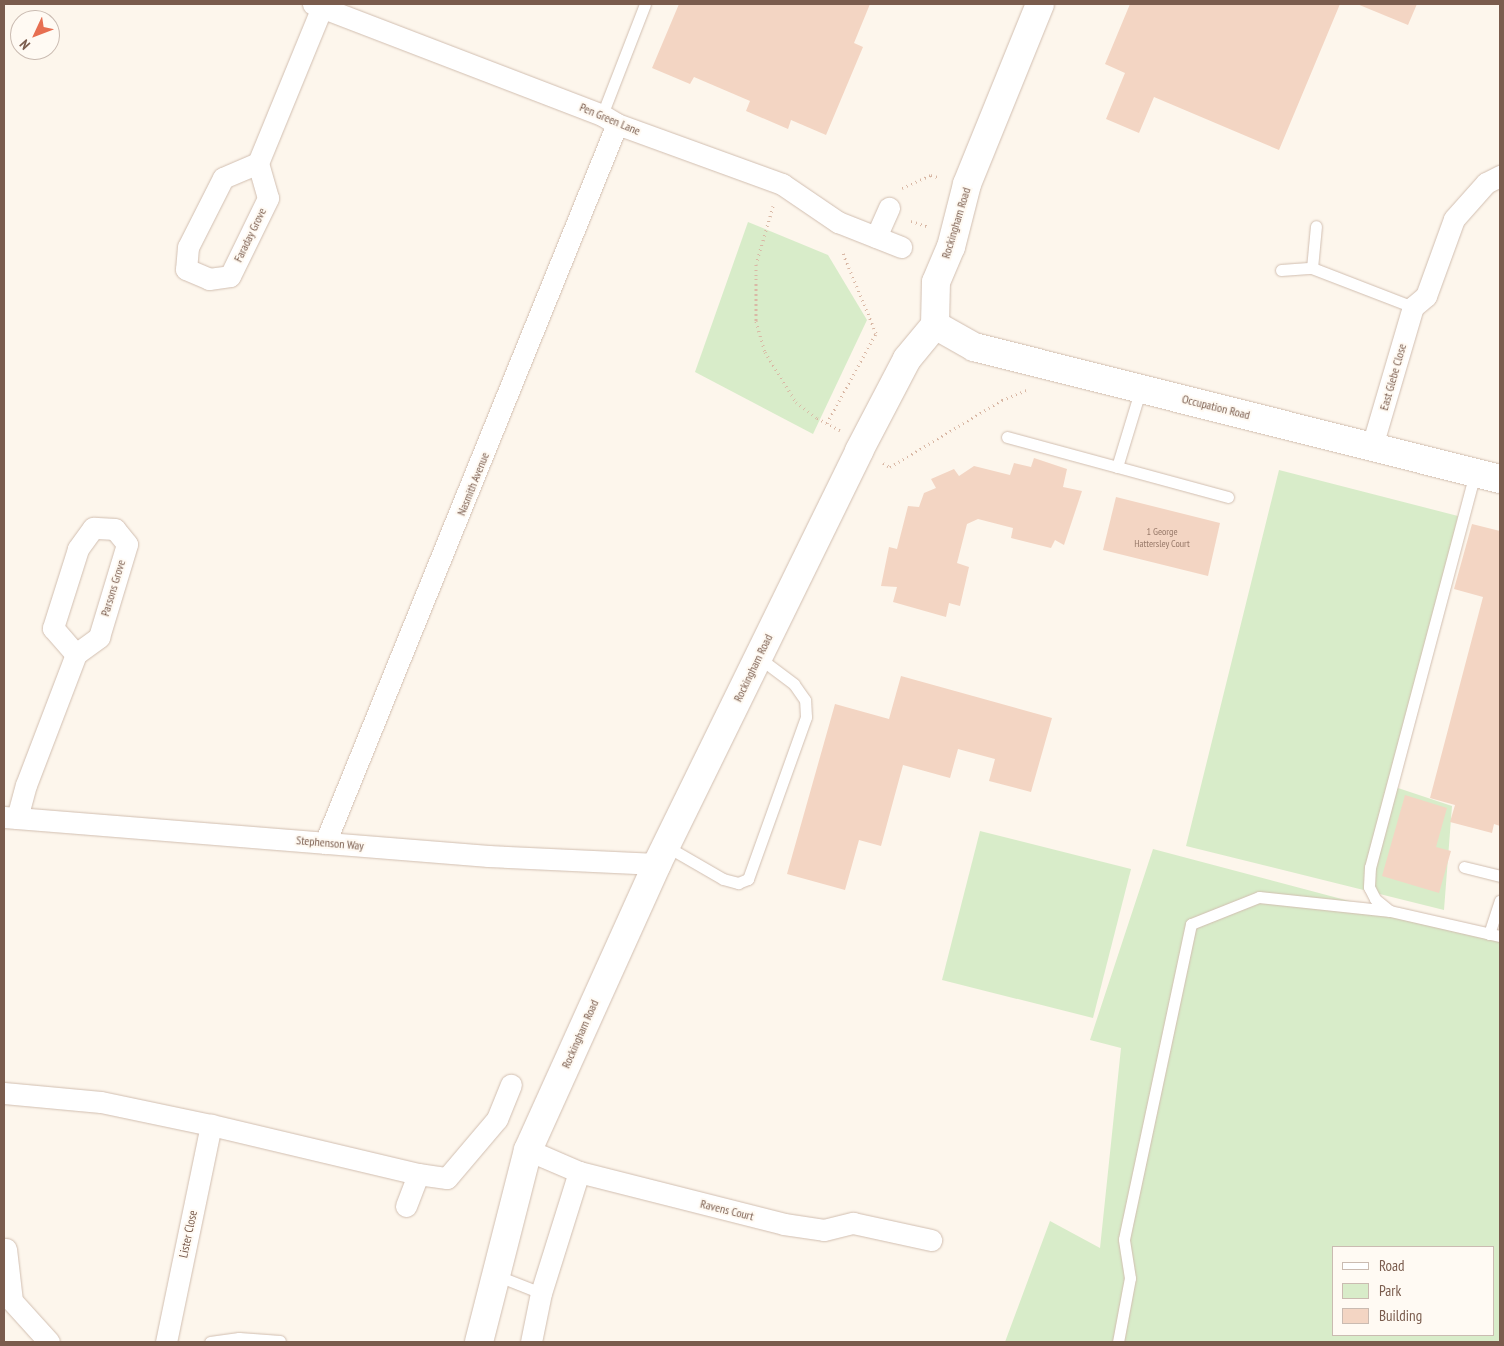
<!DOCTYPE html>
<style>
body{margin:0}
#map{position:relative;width:1504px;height:1346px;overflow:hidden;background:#fdf6ec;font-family:"PT Sans Narrow",sans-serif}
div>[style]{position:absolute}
.green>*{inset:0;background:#d8ecc9}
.building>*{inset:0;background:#f3d5c3}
.path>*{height:3px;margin-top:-1.5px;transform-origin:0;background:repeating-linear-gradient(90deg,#d9b8a5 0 1px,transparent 0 5px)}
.roads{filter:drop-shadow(0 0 1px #d1beb0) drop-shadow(0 0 1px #d1beb0)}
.lane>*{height:11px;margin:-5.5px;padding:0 5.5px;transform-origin:5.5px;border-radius:5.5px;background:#fff}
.street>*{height:21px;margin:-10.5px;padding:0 10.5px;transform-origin:10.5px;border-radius:10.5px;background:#fff}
.secondary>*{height:28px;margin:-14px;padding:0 14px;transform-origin:14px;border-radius:14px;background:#fff}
span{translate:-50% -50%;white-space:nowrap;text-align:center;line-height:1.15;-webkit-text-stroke:4px #fffaf3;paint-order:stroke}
.number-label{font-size:10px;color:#987a6a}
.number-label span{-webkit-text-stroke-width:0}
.street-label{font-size:12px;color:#7a5c4d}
.frame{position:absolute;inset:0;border:5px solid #7a5c4d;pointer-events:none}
.legend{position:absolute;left:1332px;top:1246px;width:162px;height:90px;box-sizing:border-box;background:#fffaf3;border:1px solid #cabbb1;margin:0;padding:6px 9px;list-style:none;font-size:15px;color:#7a5c4d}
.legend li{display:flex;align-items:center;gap:10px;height:25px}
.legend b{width:25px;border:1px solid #cabbb1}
.north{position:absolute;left:10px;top:10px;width:50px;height:50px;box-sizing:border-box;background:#fffaf3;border:1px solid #cabbb1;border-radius:50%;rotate:227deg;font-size:14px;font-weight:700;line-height:20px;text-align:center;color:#7a5c4d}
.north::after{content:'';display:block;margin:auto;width:18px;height:22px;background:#e76f51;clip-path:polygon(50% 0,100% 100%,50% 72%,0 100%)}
</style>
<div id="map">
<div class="green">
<i style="clip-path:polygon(748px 222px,828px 255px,867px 320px,813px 434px,695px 372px)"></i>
<i style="clip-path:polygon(1279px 470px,1458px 516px,1395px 787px,1452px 806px,1444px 910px,1186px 846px)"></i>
<i style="clip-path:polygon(980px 831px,1131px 869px,1093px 1018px,942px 980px)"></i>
<i style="clip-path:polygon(evenodd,1153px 849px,1500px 941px,1500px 1342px,1005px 1342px,1050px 1221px,1100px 1248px,1121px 1048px,1090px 1040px,1153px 849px,1333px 1247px,1493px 1247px,1493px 1335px,1333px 1335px,1333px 1247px)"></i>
</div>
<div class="building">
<i style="clip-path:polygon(679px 4px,870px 4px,854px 43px,863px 47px,826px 135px,791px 120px,788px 129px,746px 111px,750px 101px,694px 77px,690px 84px,652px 68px)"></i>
<i style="clip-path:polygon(1130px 4px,1340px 4px,1279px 150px,1154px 97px,1139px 133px,1106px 119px,1125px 73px,1105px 64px)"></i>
<i style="clip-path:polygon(1357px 4px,1417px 4px,1408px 25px)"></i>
<i style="clip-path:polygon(1034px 458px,1067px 469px,1063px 487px,1082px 491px,1064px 545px,1055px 540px,1051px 548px,1011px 538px,1013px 528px,978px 519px,967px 524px,957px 563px,969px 567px,960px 606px,949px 603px,946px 617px,893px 602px,897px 587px,881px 586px,889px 547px,897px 549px,908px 506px,919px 507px,924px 493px,936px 488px,931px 479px,954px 469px,959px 476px,974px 466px,1010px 475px,1014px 463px,1031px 467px)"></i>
<i style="clip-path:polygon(1116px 497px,1220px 523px,1208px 576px,1103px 550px)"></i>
<i style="clip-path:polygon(1472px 524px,1500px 531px,1500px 826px,1494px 824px,1492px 833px,1450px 822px,1455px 805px,1430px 798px,1483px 597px,1454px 589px)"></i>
<i style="clip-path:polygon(901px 676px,1052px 718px,1031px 792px,989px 781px,995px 759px,958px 749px,950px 778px,903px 765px,881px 846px,859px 840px,845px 890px,787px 874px,835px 704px,889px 719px)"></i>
<i style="clip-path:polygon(1405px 795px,1447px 808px,1436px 847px,1451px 851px,1439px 893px,1382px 876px)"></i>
</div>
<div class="path">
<i style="left:902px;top:188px;width:32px;rotate:-24deg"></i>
<i style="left:931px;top:175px;width:9px;rotate:18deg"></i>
<i style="left:773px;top:206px;width:60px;rotate:106.3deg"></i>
<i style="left:756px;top:264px;width:57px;rotate:90deg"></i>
<i style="left:756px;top:321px;width:32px;rotate:74deg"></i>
<i style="left:765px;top:352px;width:59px;rotate:58.2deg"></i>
<i style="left:796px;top:402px;width:26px;rotate:37deg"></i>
<i style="left:817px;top:418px;width:26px;rotate:28deg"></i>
<i style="left:911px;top:221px;width:19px;rotate:18deg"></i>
<i style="left:827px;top:423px;width:102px;rotate:-61.4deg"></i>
<i style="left:876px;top:333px;width:89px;rotate:-112.5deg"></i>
<i style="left:883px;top:463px;width:8px;rotate:30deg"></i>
<i style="left:890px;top:467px;width:131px;rotate:-30.9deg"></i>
<i style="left:1002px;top:400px;width:29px;rotate:-22deg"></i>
</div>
<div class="roads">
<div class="lane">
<i style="left:602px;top:115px;width:119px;rotate:-68.8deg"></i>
<i style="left:1312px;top:268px;width:42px;rotate:-84.6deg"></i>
<i style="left:1281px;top:270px;width:31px;rotate:-4deg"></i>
<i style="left:1312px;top:268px;width:108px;rotate:21.1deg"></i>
<i style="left:1007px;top:437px;width:229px;rotate:15.2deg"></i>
<i style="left:1117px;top:467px;width:83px;rotate:-73.1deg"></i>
<i style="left:1475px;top:473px;width:408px;rotate:104.9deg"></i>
<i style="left:1370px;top:867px;width:20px;rotate:93deg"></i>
<i style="left:1369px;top:887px;width:13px;rotate:63deg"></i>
<i style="left:1375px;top:899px;width:19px;rotate:39deg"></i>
<i style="left:1390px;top:911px;width:113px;rotate:12.8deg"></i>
<i style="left:666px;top:846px;width:66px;rotate:30.1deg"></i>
<i style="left:723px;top:879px;width:16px;rotate:15deg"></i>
<i style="left:738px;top:883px;width:11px;rotate:-22deg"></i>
<i style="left:748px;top:879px;width:172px;rotate:-70.3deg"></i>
<i style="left:806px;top:717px;width:17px;rotate:-93deg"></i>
<i style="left:805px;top:700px;width:19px;rotate:-125deg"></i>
<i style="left:794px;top:684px;width:45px;rotate:-143.1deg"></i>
<i style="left:1464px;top:867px;width:37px;rotate:14deg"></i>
<i style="left:1489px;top:934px;width:35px;rotate:-72deg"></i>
<i style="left:498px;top:1276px;width:46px;rotate:21.6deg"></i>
<i style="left:210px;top:1342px;width:29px;rotate:-8deg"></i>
<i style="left:239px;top:1338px;width:41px;rotate:4.2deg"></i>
<i style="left:1118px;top:1342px;width:65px;rotate:-79.4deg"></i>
<i style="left:1130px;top:1278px;width:39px;rotate:-99deg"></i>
<i style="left:1124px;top:1239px;width:322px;rotate:-78deg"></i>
<i style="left:1191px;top:924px;width:73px;rotate:-21.7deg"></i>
<i style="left:1259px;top:897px;width:132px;rotate:6.1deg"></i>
</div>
<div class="street">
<i style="left:313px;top:4px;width:310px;rotate:21deg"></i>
<i style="left:602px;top:115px;width:17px;rotate:31deg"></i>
<i style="left:617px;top:124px;width:176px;rotate:20deg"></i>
<i style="left:782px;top:184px;width:68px;rotate:34.2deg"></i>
<i style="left:838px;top:222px;width:68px;rotate:21.6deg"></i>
<i style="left:258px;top:163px;width:38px;rotate:157deg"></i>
<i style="left:223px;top:178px;width:77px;rotate:116.9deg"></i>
<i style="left:188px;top:247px;width:22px;rotate:95deg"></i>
<i style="left:186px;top:269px;width:25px;rotate:23deg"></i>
<i style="left:209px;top:279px;width:21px;rotate:-8deg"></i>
<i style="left:230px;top:276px;width:87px;rotate:-64deg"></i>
<i style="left:268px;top:198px;width:36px;rotate:-106deg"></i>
<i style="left:258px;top:163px;width:169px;rotate:-67.7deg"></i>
<i style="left:876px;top:237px;width:32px;rotate:-66deg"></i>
<i style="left:1372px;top:446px;width:145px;rotate:-73.6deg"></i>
<i style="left:1413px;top:307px;width:17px;rotate:-40deg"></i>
<i style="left:1426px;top:296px;width:82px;rotate:-70deg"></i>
<i style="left:1454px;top:219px;width:48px;rotate:-48.4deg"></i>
<i style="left:1486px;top:183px;width:16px;rotate:-27deg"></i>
<i style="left:4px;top:817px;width:486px;rotate:4.6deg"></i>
<i style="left:488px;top:856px;width:169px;rotate:2.7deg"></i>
<i style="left:17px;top:818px;width:34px;rotate:-75deg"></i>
<i style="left:26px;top:785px;width:140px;rotate:-69.1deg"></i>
<i style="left:76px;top:654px;width:29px;rotate:-36deg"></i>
<i style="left:99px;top:637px;width:97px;rotate:-73.2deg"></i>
<i style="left:127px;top:544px;width:19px;rotate:-129deg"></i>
<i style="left:115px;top:529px;width:22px;rotate:-177deg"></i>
<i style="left:93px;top:528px;width:26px;rotate:126deg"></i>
<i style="left:78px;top:549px;width:83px;rotate:107.6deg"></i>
<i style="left:53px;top:628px;width:35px;rotate:49deg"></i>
<i style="left:325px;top:843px;width:776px;rotate:-67.9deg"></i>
<i style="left:4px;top:1093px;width:97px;rotate:5.3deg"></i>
<i style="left:101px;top:1102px;width:112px;rotate:11.8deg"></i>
<i style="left:528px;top:1150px;width:56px;rotate:23.3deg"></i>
<i style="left:579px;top:1172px;width:211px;rotate:14.2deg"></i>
<i style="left:784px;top:1224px;width:40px;rotate:8.5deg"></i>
<i style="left:824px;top:1230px;width:30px;rotate:-14deg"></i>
<i style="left:853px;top:1223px;width:80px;rotate:12.3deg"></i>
<i style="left:406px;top:1206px;width:34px;rotate:-69deg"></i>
<i style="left:418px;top:1174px;width:29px;rotate:8deg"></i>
<i style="left:447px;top:1178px;width:77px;rotate:-49.7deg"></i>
<i style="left:497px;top:1119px;width:37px;rotate:-68deg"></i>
<i style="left:6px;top:1249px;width:52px;rotate:83.4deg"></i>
<i style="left:12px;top:1301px;width:55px;rotate:47.9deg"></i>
<i style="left:166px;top:1342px;width:222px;rotate:-78.3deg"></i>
<i style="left:211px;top:1125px;width:213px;rotate:13.3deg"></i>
<i style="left:531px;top:1342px;width:50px;rotate:-78.5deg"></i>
<i style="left:541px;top:1293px;width:127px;rotate:-72.6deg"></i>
</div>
<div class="secondary">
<i style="left:935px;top:325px;width:45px;rotate:29.4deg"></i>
<i style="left:974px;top:347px;width:542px;rotate:14.09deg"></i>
<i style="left:479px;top:1342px;width:198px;rotate:-75.7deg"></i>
<i style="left:528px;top:1150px;width:314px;rotate:-65.7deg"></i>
<i style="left:657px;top:864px;width:460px;rotate:-63.9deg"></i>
<i style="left:859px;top:451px;width:104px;rotate:-62.4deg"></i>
<i style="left:907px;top:359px;width:44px;rotate:-50.5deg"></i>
<i style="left:935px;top:325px;width:43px;rotate:-88.7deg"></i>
<i style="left:936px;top:282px;width:38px;rotate:-67deg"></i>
<i style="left:951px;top:247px;width:65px;rotate:-75.7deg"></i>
<i style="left:967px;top:184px;width:194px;rotate:-67.9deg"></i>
</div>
</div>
<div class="number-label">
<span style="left:1162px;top:537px">1 George<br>Hattersley Court</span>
</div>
<div class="street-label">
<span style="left:610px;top:119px;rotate:23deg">Pen Green Lane</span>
<span style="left:956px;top:223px;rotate:-73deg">Rockingham Road</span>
<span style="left:250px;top:235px;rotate:-64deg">Faraday Grove</span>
<span style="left:1393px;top:377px;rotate:-74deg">East Glebe Close</span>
<span style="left:1216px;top:407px;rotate:14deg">Occupation Road</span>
<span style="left:473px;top:484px;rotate:-68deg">Nasmith Avenue</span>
<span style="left:113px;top:588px;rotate:-73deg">Parsons Grove</span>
<span style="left:753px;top:668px;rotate:-64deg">Rockingham Road</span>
<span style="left:330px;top:843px;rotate:5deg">Stephenson Way</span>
<span style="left:580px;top:1034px;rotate:-66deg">Rockingham Road</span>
<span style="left:727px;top:1210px;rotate:14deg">Ravens Court</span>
<span style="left:188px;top:1234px;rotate:-78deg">Lister Close</span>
</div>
<div class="frame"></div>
<ul class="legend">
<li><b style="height:6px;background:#fff"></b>Road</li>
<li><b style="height:14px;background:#d8ecc9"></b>Park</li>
<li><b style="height:14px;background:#f3d5c3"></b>Building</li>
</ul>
<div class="north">N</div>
</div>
